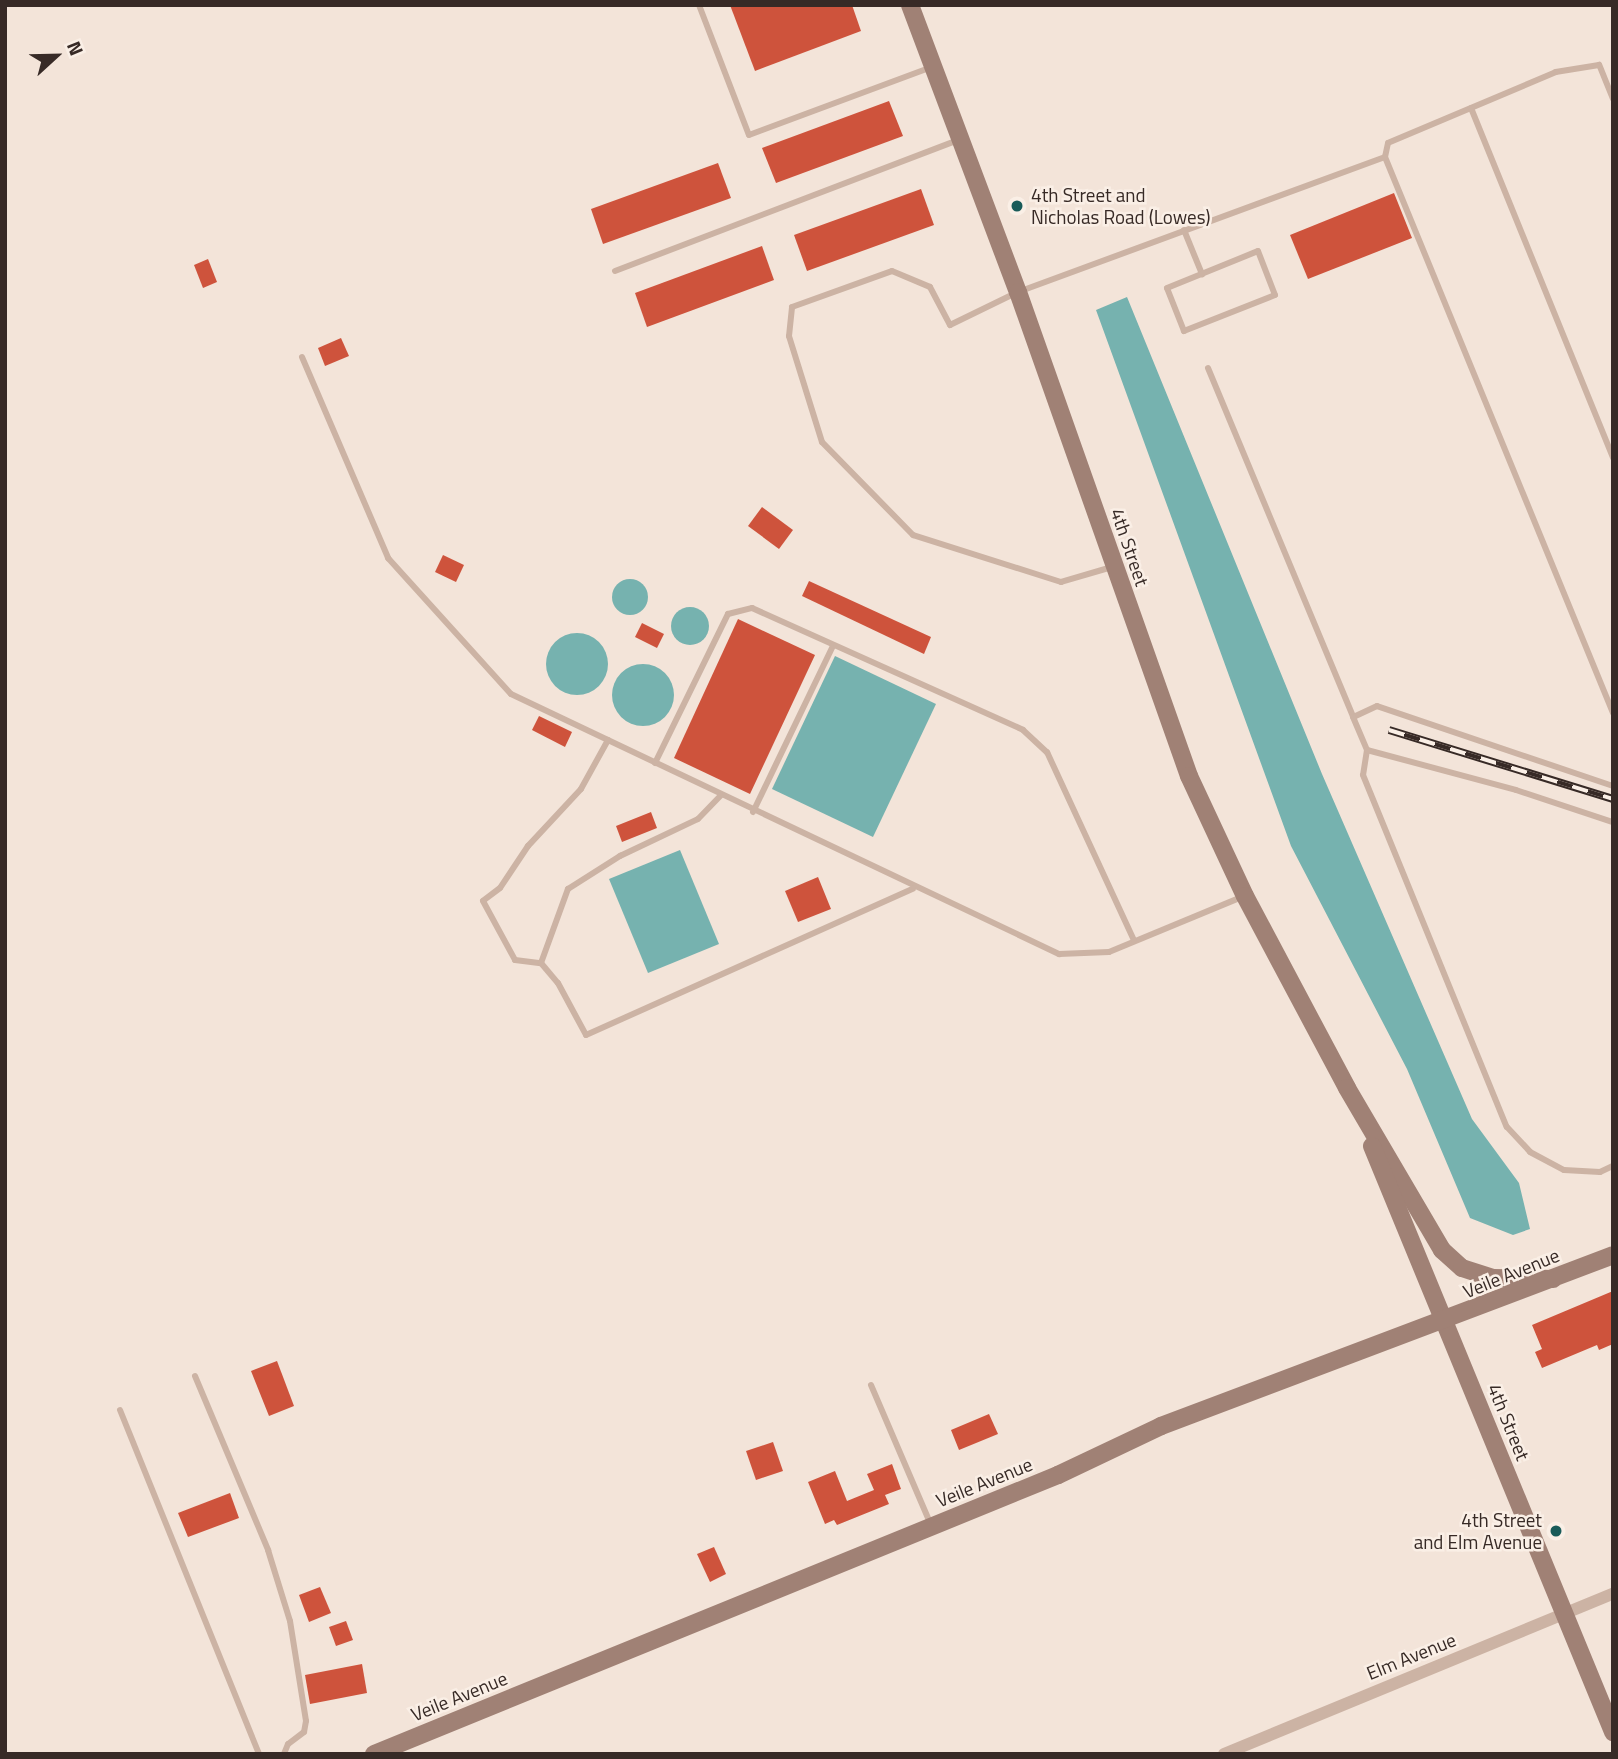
<!DOCTYPE html>
<style>
body{margin:0}
#map{position:relative;width:1618px;height:1759px;overflow:hidden;background:#f3e4d9;font-family:"Titillium Web",sans-serif}
div>[style]{position:absolute}
.water>*{inset:0;background:#76b2af}
.round{border-radius:50%}
.building>*{inset:0;background:#ce533c}
.lane>*{height:6px;margin:-3px;padding:0 3px;transform-origin:3px;border-radius:3px;background:#ccb3a4}
.street>*{height:12px;margin:-6px;padding:0 6px;transform-origin:6px;border-radius:6px;background:#ccb3a4}
.secondary>*{height:18px;margin:-9px;padding:0 9px;transform-origin:9px;border-radius:9px;background:#a08175}
.rail>*{height:8px;margin-top:-4px;transform-origin:0;background:repeating-linear-gradient(90deg,#faefe6 0 16px,#372a26 0 32px);box-sizing:border-box;border-block:2px solid #372a26}
.dots>*{width:19px;height:19px;translate:-50% -50%;box-sizing:border-box;border:4px solid #faefe6;border-radius:50%}
span{translate:-50% -50%;white-space:nowrap;text-align:center;line-height:1.15;-webkit-text-stroke:5px #faefe6;paint-order:stroke}
.poi-label{font-size:19px;color:#372a26}
.left{translate:0 -50%;text-align:left}
.right{translate:-100% -50%;text-align:right}
.street-label{font-size:19px;color:#372a26}
.frame{position:absolute;inset:0;border:7px solid #372a26;pointer-events:none}
.north{position:absolute;left:21px;top:21px;width:70px;height:70px;-webkit-text-stroke:5px #faefe6;paint-order:stroke;rotate:68deg;font-size:19px;font-weight:700;line-height:28px;text-align:center;color:#372a26}
.north::after{content:'';display:block;margin:auto;width:24px;height:32px;background:#372a26;clip-path:polygon(50% 0,100% 100%,50% 72%,0 100%)}
</style>
<div id="map">
<div class="water">
<i style="clip-path:polygon(1127px 297px,1322px 774px,1472px 1119px,1519px 1183px,1530px 1229px,1513px 1235px,1470px 1218px,1407px 1069px,1291px 846px,1096px 310px)"></i>
<i class="round" style="left:612px;top:579px;width:36px;height:36px"></i>
<i class="round" style="left:671px;top:607px;width:38px;height:38px"></i>
<i class="round" style="left:546px;top:633px;width:62px;height:62px"></i>
<i style="clip-path:polygon(835px 656px,936px 704px,873px 837px,772px 789px)"></i>
<i class="round" style="left:612px;top:664px;width:62px;height:62px"></i>
<i style="clip-path:polygon(680px 850px,719px 944px,648px 973px,609px 879px)"></i>
</div>
<div class="building">
<i style="clip-path:polygon(730px 5px,852px 5px,861px 31px,755px 71px)"></i>
<i style="clip-path:polygon(889px 101px,903px 136px,776px 183px,762px 148px)"></i>
<i style="clip-path:polygon(718px 163px,731px 198px,603px 244px,591px 209px)"></i>
<i style="clip-path:polygon(921px 189px,934px 225px,807px 271px,794px 235px)"></i>
<i style="clip-path:polygon(1394px 193px,1412px 238px,1308px 279px,1290px 235px)"></i>
<i style="clip-path:polygon(762px 246px,774px 280px,647px 327px,635px 293px)"></i>
<i style="clip-path:polygon(208px 259px,217px 282px,203px 288px,194px 265px)"></i>
<i style="clip-path:polygon(341px 338px,349px 356px,325px 366px,318px 348px)"></i>
<i style="clip-path:polygon(762px 507px,793px 530px,779px 549px,748px 526px)"></i>
<i style="clip-path:polygon(443px 555px,464px 565px,456px 582px,435px 572px)"></i>
<i style="clip-path:polygon(809px 581px,931px 637px,924px 654px,802px 596px)"></i>
<i style="clip-path:polygon(738px 619px,815px 655px,750px 794px,674px 758px)"></i>
<i style="clip-path:polygon(642px 623px,664px 634px,657px 648px,635px 637px)"></i>
<i style="clip-path:polygon(539px 716px,572px 732px,565px 747px,532px 730px)"></i>
<i style="clip-path:polygon(651px 812px,657px 828px,622px 842px,616px 826px)"></i>
<i style="clip-path:polygon(818px 877px,831px 909px,798px 922px,785px 891px)"></i>
<i style="clip-path:polygon(1613px 1291px,1613px 1344px,1599px 1350px,1597px 1345px,1542px 1368px,1535px 1352px,1542px 1349px,1532px 1325px)"></i>
<i style="clip-path:polygon(277px 1361px,294px 1406px,269px 1416px,251px 1371px)"></i>
<i style="clip-path:polygon(989px 1414px,998px 1434px,959px 1450px,951px 1430px)"></i>
<i style="clip-path:polygon(773px 1442px,783px 1471px,756px 1480px,746px 1451px)"></i>
<i style="clip-path:polygon(892px 1464px,901px 1489px,885px 1495px,889px 1504px,837px 1525px,834px 1520px,825px 1524px,808px 1482px,835px 1471px,847px 1501px,874px 1490px,867px 1474px)"></i>
<i style="clip-path:polygon(230px 1493px,239px 1518px,188px 1537px,178px 1513px)"></i>
<i style="clip-path:polygon(714px 1547px,726px 1574px,710px 1582px,697px 1554px)"></i>
<i style="clip-path:polygon(320px 1587px,331px 1613px,309px 1622px,299px 1595px)"></i>
<i style="clip-path:polygon(346px 1621px,353px 1640px,336px 1646px,329px 1627px)"></i>
<i style="clip-path:polygon(362px 1664px,367px 1693px,310px 1704px,305px 1675px)"></i>
</div>
<div class="lane">
<i style="left:699px;top:5px;width:139px;rotate:69deg"></i>
<i style="left:749px;top:135px;width:195px;rotate:-20.4deg"></i>
<i style="left:1613px;top:99px;width:37px;rotate:-112deg"></i>
<i style="left:1599px;top:65px;width:44px;rotate:170.8deg"></i>
<i style="left:1556px;top:72px;width:182px;rotate:157.1deg"></i>
<i style="left:1388px;top:143px;width:14px;rotate:102deg"></i>
<i style="left:1385px;top:157px;width:601px;rotate:67.7deg"></i>
<i style="left:1471px;top:108px;width:378px;rotate:67.9deg"></i>
<i style="left:1184px;top:230px;width:48px;rotate:67.8deg"></i>
<i style="left:1258px;top:251px;width:47px;rotate:68.9deg"></i>
<i style="left:1275px;top:295px;width:98px;rotate:158.4deg"></i>
<i style="left:1184px;top:331px;width:46px;rotate:-111.6deg"></i>
<i style="left:1167px;top:288px;width:98px;rotate:-22.1deg"></i>
<i style="left:615px;top:271px;width:367px;rotate:-20.9deg"></i>
<i style="left:302px;top:357px;width:219px;rotate:66.8deg"></i>
<i style="left:388px;top:558px;width:183px;rotate:47.9deg"></i>
<i style="left:511px;top:694px;width:607px;rotate:25.38deg"></i>
<i style="left:1059px;top:954px;width:50px;rotate:-2.3deg"></i>
<i style="left:1109px;top:952px;width:146px;rotate:-22.5deg"></i>
<i style="left:1208px;top:368px;width:378px;rotate:67.4deg"></i>
<i style="left:1112px;top:567px;width:53px;rotate:163.6deg"></i>
<i style="left:1061px;top:582px;width:155px;rotate:-162.4deg"></i>
<i style="left:913px;top:535px;width:130px;rotate:-134.4deg"></i>
<i style="left:822px;top:442px;width:111px;rotate:-107.3deg"></i>
<i style="left:789px;top:336px;width:29px;rotate:-84deg"></i>
<i style="left:792px;top:307px;width:106px;rotate:-19.8deg"></i>
<i style="left:892px;top:271px;width:41px;rotate:22.8deg"></i>
<i style="left:930px;top:287px;width:43px;rotate:62.2deg"></i>
<i style="left:950px;top:325px;width:76px;rotate:-25.9deg"></i>
<i style="left:1018px;top:292px;width:391px;rotate:-20.2deg"></i>
<i style="left:608px;top:740px;width:56px;rotate:118.9deg"></i>
<i style="left:581px;top:789px;width:78px;rotate:132.9deg"></i>
<i style="left:528px;top:846px;width:50px;rotate:123.7deg"></i>
<i style="left:500px;top:888px;width:21px;rotate:143deg"></i>
<i style="left:483px;top:901px;width:67px;rotate:61.5deg"></i>
<i style="left:515px;top:960px;width:26px;rotate:7deg"></i>
<i style="left:541px;top:963px;width:79px;rotate:-70deg"></i>
<i style="left:568px;top:889px;width:62px;rotate:-32.4deg"></i>
<i style="left:620px;top:856px;width:86px;rotate:-25.4deg"></i>
<i style="left:698px;top:819px;width:32px;rotate:-46deg"></i>
<i style="left:1367px;top:750px;width:25px;rotate:99deg"></i>
<i style="left:1363px;top:775px;width:380px;rotate:67.8deg"></i>
<i style="left:1507px;top:1127px;width:34px;rotate:47deg"></i>
<i style="left:1530px;top:1152px;width:38px;rotate:28deg"></i>
<i style="left:1564px;top:1170px;width:36px;rotate:3deg"></i>
<i style="left:1600px;top:1172px;width:14px;rotate:-25deg"></i>
<i style="left:655px;top:763px;width:166px;rotate:-63.9deg"></i>
<i style="left:728px;top:614px;width:25px;rotate:-14deg"></i>
<i style="left:752px;top:608px;width:297px;rotate:24.2deg"></i>
<i style="left:1023px;top:730px;width:33px;rotate:43deg"></i>
<i style="left:1047px;top:752px;width:207px;rotate:65.2deg"></i>
<i style="left:1613px;top:786px;width:249px;rotate:-161.3deg"></i>
<i style="left:1377px;top:706px;width:26px;rotate:155deg"></i>
<i style="left:1353px;top:717px;width:36px;rotate:67deg"></i>
<i style="left:1367px;top:750px;width:154px;rotate:15deg"></i>
<i style="left:1516px;top:790px;width:102px;rotate:18.3deg"></i>
<i style="left:753px;top:812px;width:184px;rotate:-64.3deg"></i>
<i style="left:541px;top:963px;width:26px;rotate:50deg"></i>
<i style="left:558px;top:983px;width:59px;rotate:61.7deg"></i>
<i style="left:586px;top:1035px;width:358px;rotate:-24.1deg"></i>
<i style="left:195px;top:1376px;width:189px;rotate:67.2deg"></i>
<i style="left:268px;top:1550px;width:74px;rotate:72.8deg"></i>
<i style="left:290px;top:1621px;width:101px;rotate:80.9deg"></i>
<i style="left:306px;top:1721px;width:11px;rotate:100deg"></i>
<i style="left:304px;top:1732px;width:20px;rotate:143deg"></i>
<i style="left:288px;top:1744px;width:11px;rotate:112deg"></i>
<i style="left:871px;top:1385px;width:152px;rotate:66.8deg"></i>
<i style="left:120px;top:1410px;width:371px;rotate:68deg"></i>
</div>
<div class="street">
<i style="left:1224px;top:1754px;width:421px;rotate:-22.4deg"></i>
</div>
<div class="secondary">
<i style="left:910px;top:5px;width:307px;rotate:69.4deg"></i>
<i style="left:1018px;top:292px;width:513px;rotate:70.54deg"></i>
<i style="left:1189px;top:776px;width:132px;rotate:65deg"></i>
<i style="left:1245px;top:896px;width:217px;rotate:62deg"></i>
<i style="left:1347px;top:1088px;width:188px;rotate:59.6deg"></i>
<i style="left:1442px;top:1250px;width:27px;rotate:42deg"></i>
<i style="left:1462px;top:1268px;width:32px;rotate:18deg"></i>
<i style="left:1492px;top:1278px;width:61px;rotate:0.9deg"></i>
<i style="left:1372px;top:1146px;width:634px;rotate:67.64deg"></i>
<i style="left:374px;top:1754px;width:739px;rotate:-22.19deg"></i>
<i style="left:1058px;top:1475px;width:114px;rotate:-25.4deg"></i>
<i style="left:1161px;top:1426px;width:483px;rotate:-20.7deg"></i>
</div>
<div class="rail">
<i style="left:1389px;top:730px;width:234px;rotate:17.1deg"></i>
</div>
<div class="dots">
<i style="left:1017px;top:206px;background:#195b59"></i>
<i style="left:1556px;top:1531px;background:#195b59"></i>
</div>
<div class="poi-label">
<span class="left" style="left:1031px;top:206px">4th Street and<br>Nicholas Road (Lowes)</span>
<span class="right" style="left:1542px;top:1531px">4th Street<br>and Elm Avenue</span>
</div>
<div class="street-label">
<span style="left:1130px;top:547px;rotate:71deg">4th Street</span>
<span style="left:1511px;top:1273px;rotate:-22deg">Veile Avenue</span>
<span style="left:1509px;top:1422px;rotate:68deg">4th Street</span>
<span style="left:984px;top:1482px;rotate:-22deg">Veile Avenue</span>
<span style="left:1411px;top:1656px;rotate:-22deg">Elm Avenue</span>
<span style="left:459px;top:1696px;rotate:-22deg">Veile Avenue</span>
</div>
<div class="frame"></div>
<div class="north">N</div>
</div>
